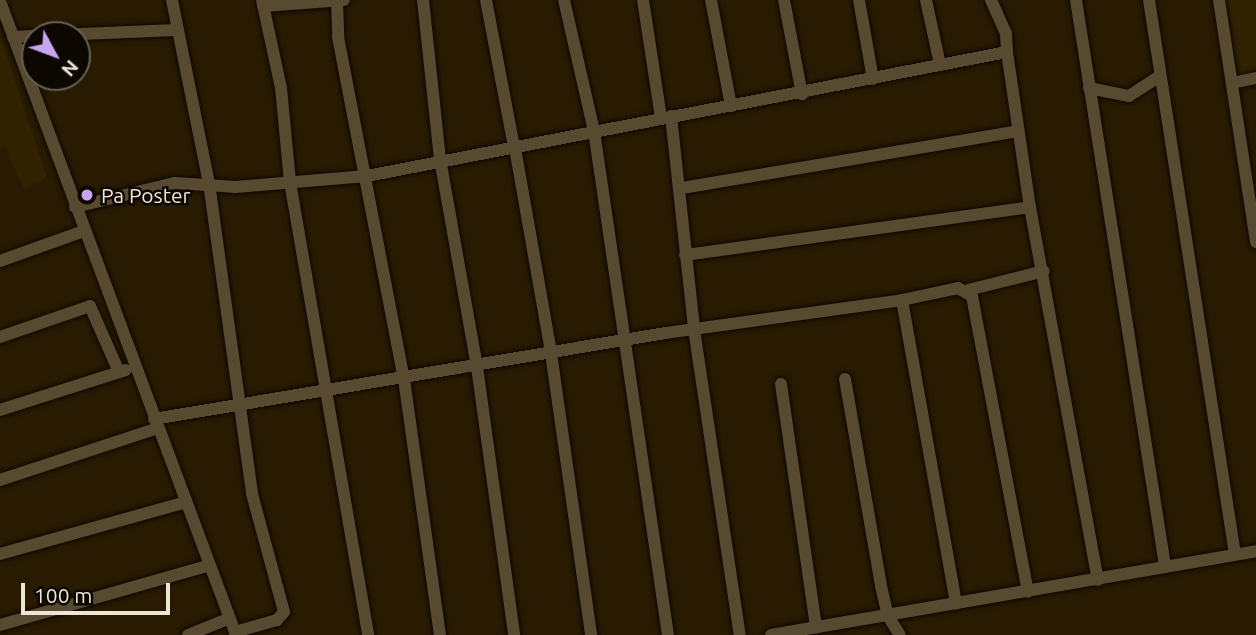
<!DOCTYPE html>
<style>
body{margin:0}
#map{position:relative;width:1256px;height:635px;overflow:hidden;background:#281b02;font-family:Ubuntu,sans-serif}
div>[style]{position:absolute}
.built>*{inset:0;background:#312200}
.roads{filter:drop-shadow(0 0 2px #100600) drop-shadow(0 0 2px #100600)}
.minor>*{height:12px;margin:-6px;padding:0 6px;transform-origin:6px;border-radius:6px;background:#584a30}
.dots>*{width:19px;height:19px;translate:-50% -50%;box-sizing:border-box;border:4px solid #0c0701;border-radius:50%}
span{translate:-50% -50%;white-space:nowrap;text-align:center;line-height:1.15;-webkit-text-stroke:5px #0c0701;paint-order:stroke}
.poi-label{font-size:21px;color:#ede5d5}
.left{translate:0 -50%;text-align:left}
.north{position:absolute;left:21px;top:21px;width:70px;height:70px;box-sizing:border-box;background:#0c0701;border:2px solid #666056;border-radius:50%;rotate:131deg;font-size:19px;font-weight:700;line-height:28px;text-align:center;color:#ede5d5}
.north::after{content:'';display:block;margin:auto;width:24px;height:32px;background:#c6a6f0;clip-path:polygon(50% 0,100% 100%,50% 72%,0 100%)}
.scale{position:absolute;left:21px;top:583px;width:149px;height:32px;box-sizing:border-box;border:4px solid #ede5d5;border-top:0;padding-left:9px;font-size:21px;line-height:24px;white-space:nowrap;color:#ede5d5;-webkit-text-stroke:5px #0c0701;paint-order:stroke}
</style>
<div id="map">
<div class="built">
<i style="clip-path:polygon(1226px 0,1256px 0,1256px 73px,1239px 76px)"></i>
<i style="clip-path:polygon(0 35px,47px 178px,24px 189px,5px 146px,0 148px)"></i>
</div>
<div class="roads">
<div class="minor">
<i style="left:172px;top:0;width:187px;rotate:78.6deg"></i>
<i style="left:209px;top:183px;width:314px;rotate:82.1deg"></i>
<i style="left:252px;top:494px;width:122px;rotate:74.8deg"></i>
<i style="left:284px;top:612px;width:11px;rotate:131deg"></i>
<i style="left:277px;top:620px;width:44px;rotate:164.1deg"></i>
<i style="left:262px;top:0;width:90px;rotate:77.8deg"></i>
<i style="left:281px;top:88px;width:94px;rotate:84.5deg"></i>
<i style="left:290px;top:182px;width:460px;rotate:80.2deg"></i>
<i style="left:337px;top:0;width:37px;rotate:88deg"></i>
<i style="left:338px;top:37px;width:348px;rotate:79.1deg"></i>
<i style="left:404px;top:379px;width:259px;rotate:82deg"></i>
<i style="left:423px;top:0;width:160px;rotate:83.9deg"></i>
<i style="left:440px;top:159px;width:211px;rotate:79.9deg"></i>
<i style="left:477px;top:367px;width:271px;rotate:82.1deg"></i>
<i style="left:486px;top:0;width:150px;rotate:79.2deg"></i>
<i style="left:564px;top:0;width:134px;rotate:77.1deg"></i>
<i style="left:594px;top:131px;width:509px;rotate:81.65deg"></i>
<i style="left:643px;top:0;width:119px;rotate:81.3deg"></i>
<i style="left:711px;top:0;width:108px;rotate:79.3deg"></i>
<i style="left:784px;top:0;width:96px;rotate:79.2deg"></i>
<i style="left:859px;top:0;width:80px;rotate:80deg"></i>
<i style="left:926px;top:0;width:66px;rotate:77.7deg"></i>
<i style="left:991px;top:0;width:36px;rotate:66deg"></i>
<i style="left:1006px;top:33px;width:19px;rotate:87deg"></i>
<i style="left:1076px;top:0;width:573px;rotate:81.06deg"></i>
<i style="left:1149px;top:0;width:561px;rotate:81.18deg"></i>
<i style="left:1219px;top:0;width:245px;rotate:81.3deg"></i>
<i style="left:0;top:1px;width:676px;rotate:69.58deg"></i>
<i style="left:263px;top:6px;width:81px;rotate:-4.2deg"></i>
<i style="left:58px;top:35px;width:118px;rotate:-2.4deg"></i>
<i style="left:13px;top:37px;width:22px;rotate:-3deg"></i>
<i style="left:1232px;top:83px;width:25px;rotate:-12deg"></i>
<i style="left:1089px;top:88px;width:41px;rotate:11.3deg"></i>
<i style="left:1129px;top:96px;width:37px;rotate:-33deg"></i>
<i style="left:671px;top:116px;width:214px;rotate:83.8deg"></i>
<i style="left:694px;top:329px;width:309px;rotate:81.5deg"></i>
<i style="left:515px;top:148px;width:208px;rotate:80deg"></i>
<i style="left:551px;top:353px;width:285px;rotate:81.9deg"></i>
<i style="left:682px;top:188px;width:341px;rotate:-9.6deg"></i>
<i style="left:75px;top:207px;width:103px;rotate:-13.5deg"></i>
<i style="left:175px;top:183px;width:61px;rotate:3.8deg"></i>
<i style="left:236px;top:187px;width:131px;rotate:-4.8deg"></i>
<i style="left:367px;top:176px;width:652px;rotate:-10.97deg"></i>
<i style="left:1007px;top:52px;width:157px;rotate:81.6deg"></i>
<i style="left:1030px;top:207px;width:379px;rotate:79.7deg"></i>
<i style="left:685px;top:255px;width:348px;rotate:-7.9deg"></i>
<i style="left:0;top:261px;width:89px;rotate:-19.7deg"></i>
<i style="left:968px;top:290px;width:78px;rotate:-14deg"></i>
<i style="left:902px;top:300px;width:57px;rotate:-12.1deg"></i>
<i style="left:958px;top:288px;width:16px;rotate:30deg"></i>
<i style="left:972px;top:296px;width:301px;rotate:79.3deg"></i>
<i style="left:0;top:337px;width:95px;rotate:-19deg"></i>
<i style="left:90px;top:306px;width:72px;rotate:66.3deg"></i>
<i style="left:845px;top:379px;width:210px;rotate:80.1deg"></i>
<i style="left:881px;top:586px;width:31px;rotate:77deg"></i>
<i style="left:888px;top:616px;width:22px;rotate:58deg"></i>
<i style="left:781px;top:384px;width:246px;rotate:81.8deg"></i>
<i style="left:0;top:410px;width:132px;rotate:-17.6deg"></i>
<i style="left:154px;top:419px;width:518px;rotate:-9.55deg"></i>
<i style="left:665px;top:333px;width:239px;rotate:-7.9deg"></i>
<i style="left:902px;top:300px;width:308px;rotate:79.9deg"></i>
<i style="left:0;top:480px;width:166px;rotate:-18.2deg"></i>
<i style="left:0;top:554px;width:193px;rotate:-15.6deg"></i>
<i style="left:0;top:625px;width:218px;rotate:-15.9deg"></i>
<i style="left:188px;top:635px;width:45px;rotate:-22deg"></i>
<i style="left:771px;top:635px;width:492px;rotate:-9.8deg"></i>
</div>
</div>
<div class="dots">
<i style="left:87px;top:195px;background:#c6a6f0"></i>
</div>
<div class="poi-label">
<span class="left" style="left:101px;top:195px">Pa Poster</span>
</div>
<div class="north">N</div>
<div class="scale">100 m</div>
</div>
